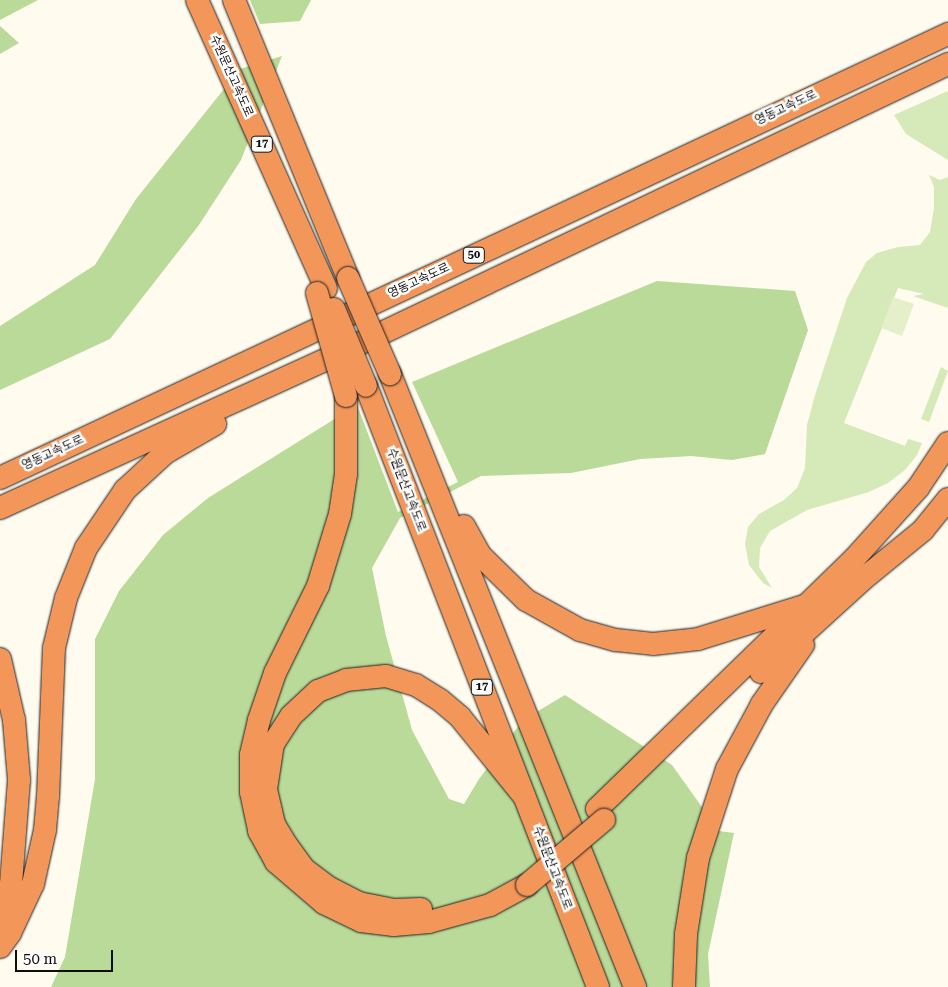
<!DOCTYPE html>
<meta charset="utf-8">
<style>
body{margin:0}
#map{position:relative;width:948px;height:987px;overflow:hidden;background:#fffbef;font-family:"Roboto Serif","Noto Sans KR",serif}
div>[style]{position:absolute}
.green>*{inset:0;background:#d5e9b9}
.forest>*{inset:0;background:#b9da98}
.pitch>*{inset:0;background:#e5f0cb}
.roads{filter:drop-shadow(0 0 1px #1f1f1f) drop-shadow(0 0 1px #1f1f1f)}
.highway>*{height:22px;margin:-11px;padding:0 11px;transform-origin:11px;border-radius:11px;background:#f39659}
.bridges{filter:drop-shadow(0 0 1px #1f1f1f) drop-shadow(0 0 1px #1f1f1f)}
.highway-bridge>*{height:22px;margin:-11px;padding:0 11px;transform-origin:11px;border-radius:11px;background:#f39659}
span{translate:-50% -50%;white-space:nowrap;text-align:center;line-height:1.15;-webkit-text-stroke:5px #fff;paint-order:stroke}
.shield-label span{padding:1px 4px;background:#fff;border:1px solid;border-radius:4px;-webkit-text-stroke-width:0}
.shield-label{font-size:11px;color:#0e0e0e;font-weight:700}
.street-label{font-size:12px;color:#0e0e0e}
.scale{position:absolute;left:15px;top:950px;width:98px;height:22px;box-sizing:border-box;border:2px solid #0e0e0e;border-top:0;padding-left:6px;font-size:15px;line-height:18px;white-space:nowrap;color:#0e0e0e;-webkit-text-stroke:4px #fff;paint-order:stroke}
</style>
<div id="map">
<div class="green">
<i style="clip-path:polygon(948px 91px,948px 160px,906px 134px,894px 115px)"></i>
<i style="clip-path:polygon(929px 175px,940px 180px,948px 177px,948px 308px,913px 296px,924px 294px,898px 288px,844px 423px,905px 446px,908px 439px,922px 443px,917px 455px,905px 470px,888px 483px,869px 492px,807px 510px,770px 531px,760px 548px,759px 567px,772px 588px,763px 583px,749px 565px,745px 544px,748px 527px,759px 514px,784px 500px,797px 488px,805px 468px,807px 425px,815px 395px,847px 298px,866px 262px,877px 253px,898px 247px,920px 245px,930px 232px,934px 208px,934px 187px)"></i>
<i style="clip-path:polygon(941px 367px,948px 371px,929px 422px,921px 419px)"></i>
</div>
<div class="forest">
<i style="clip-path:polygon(0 0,38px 0,0 20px)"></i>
<i style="clip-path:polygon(250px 0,311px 0,300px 21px,260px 24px)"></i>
<i style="clip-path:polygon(0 26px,19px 43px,0 54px)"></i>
<i style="clip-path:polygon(282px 56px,241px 160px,199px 225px,110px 339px,0 390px,0 326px,95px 265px,136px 199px,240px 69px)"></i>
<i style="clip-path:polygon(657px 281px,795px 291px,808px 330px,765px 454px,732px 460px,691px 456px,640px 459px,571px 473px,481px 476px,400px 518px,372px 568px,386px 636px,412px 730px,449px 799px,464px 804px,479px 779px,523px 720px,565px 695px,672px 765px,719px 831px,734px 833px,708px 954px,710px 987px,51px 987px,65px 957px,95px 779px,95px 639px,119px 591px,163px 535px,208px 498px,357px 405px,398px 512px,458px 482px,412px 382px)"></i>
</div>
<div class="pitch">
<i style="clip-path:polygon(893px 297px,914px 304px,902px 336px,881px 328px)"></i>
</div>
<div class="roads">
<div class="highway">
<i style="left:197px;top:0;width:316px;rotate:65.9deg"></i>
<i style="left:234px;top:0;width:300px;rotate:67.7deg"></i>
<i style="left:390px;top:374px;width:660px;rotate:68.21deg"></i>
<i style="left:366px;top:386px;width:644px;rotate:68.89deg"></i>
<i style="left:346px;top:396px;width:78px;rotate:90deg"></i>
<i style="left:346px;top:474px;width:40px;rotate:98.5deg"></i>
<i style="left:340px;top:514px;width:75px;rotate:107deg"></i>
<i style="left:318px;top:586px;width:97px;rotate:116.3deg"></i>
<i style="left:275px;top:673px;width:50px;rotate:108.8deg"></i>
<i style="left:259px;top:720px;width:36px;rotate:103deg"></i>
<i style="left:251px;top:755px;width:37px;rotate:90deg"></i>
<i style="left:251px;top:792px;width:40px;rotate:78deg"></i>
<i style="left:259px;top:831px;width:35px;rotate:61deg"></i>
<i style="left:276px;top:862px;width:63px;rotate:40.5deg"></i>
<i style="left:324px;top:903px;width:41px;rotate:25.9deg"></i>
<i style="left:361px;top:921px;width:33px;rotate:7deg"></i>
<i style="left:394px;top:925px;width:35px;rotate:-5deg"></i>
<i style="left:429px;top:922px;width:63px;rotate:-15.6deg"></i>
<i style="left:490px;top:905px;width:42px;rotate:-28.4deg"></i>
<i style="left:0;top:478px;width:1047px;rotate:-25.1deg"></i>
<i style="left:0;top:508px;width:378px;rotate:-24.5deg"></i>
<i style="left:344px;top:351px;width:669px;rotate:-25.42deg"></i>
<i style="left:464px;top:526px;width:33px;rotate:61deg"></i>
<i style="left:480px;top:555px;width:64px;rotate:44.4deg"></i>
<i style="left:526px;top:600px;width:62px;rotate:29.1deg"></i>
<i style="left:580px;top:630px;width:37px;rotate:16deg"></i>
<i style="left:616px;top:640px;width:37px;rotate:6deg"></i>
<i style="left:653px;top:644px;width:45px;rotate:-6.3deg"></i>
<i style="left:698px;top:639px;width:111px;rotate:-17.3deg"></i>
<i style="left:0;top:659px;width:63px;rotate:77.1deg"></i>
<i style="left:14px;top:720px;width:60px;rotate:85.2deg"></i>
<i style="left:19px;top:780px;width:104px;rotate:94.4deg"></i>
<i style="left:11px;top:884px;width:35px;rotate:108deg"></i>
<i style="left:761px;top:672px;width:137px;rotate:-42.3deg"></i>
<i style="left:862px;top:580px;width:79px;rotate:-39.3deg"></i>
<i style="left:923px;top:530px;width:40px;rotate:-51deg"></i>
<i style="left:597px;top:809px;width:359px;rotate:-44.2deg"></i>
<i style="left:854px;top:559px;width:96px;rotate:-48deg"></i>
<i style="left:918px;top:488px;width:54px;rotate:-56.3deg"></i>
<i style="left:421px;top:909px;width:27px;rotate:178deg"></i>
<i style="left:394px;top:910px;width:36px;rotate:-169deg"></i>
<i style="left:359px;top:903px;width:35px;rotate:-153deg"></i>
<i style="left:328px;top:887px;width:30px;rotate:-143deg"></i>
<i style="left:304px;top:869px;width:29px;rotate:-126deg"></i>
<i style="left:287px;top:846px;width:26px;rotate:-121deg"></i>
<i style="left:274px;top:824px;width:36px;rotate:-103deg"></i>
<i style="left:266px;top:789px;width:46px;rotate:-81.2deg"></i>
<i style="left:273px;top:744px;width:33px;rotate:-57deg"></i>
<i style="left:291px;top:716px;width:37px;rotate:-43deg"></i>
<i style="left:318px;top:691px;width:30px;rotate:-21deg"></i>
<i style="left:346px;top:680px;width:40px;rotate:-5.7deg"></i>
<i style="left:386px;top:676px;width:31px;rotate:17deg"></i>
<i style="left:416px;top:685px;width:28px;rotate:32deg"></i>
<i style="left:440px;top:700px;width:26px;rotate:40deg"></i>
<i style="left:460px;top:717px;width:102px;rotate:51deg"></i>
<i style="left:0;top:947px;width:17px;rotate:-54deg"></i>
<i style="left:10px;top:933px;width:54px;rotate:-64.9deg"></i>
<i style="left:33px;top:884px;width:55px;rotate:-77.5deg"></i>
<i style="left:45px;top:830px;width:33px;rotate:-85deg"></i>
<i style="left:48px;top:797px;width:149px;rotate:-87.7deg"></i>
<i style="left:54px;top:648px;width:51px;rotate:-76.5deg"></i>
<i style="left:66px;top:598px;width:54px;rotate:-68.2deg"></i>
<i style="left:86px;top:548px;width:70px;rotate:-56.1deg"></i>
<i style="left:125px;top:490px;width:54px;rotate:-42.8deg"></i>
<i style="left:165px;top:453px;width:58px;rotate:-30.1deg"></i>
<i style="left:684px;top:987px;width:53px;rotate:-87.8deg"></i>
<i style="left:686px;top:934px;width:77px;rotate:-81deg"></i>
<i style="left:698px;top:858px;width:94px;rotate:-72deg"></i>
<i style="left:727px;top:769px;width:74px;rotate:-61.7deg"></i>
<i style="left:762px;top:704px;width:72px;rotate:-55.2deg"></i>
</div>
</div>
<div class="bridges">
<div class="highway-bridge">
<i style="left:348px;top:278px;width:105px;rotate:66.4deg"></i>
<i style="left:317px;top:293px;width:107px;rotate:74.3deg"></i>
<i style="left:334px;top:309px;width:83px;rotate:67.4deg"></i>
<i style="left:527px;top:885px;width:101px;rotate:-40.2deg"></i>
</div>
</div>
<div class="shield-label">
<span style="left:262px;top:144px">17</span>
<span style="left:474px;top:255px">50</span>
<span style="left:482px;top:687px">17</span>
</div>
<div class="street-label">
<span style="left:231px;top:76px;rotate:66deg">수원문산고속도로</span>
<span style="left:786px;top:108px;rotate:-25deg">영동고속도로</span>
<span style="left:419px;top:281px;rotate:-25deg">영동고속도로</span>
<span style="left:53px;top:453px;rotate:-25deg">영동고속도로</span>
<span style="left:406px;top:490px;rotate:69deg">수원문산고속도로</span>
<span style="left:552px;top:868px;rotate:69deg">수원문산고속도로</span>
</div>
<div class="scale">50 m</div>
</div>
